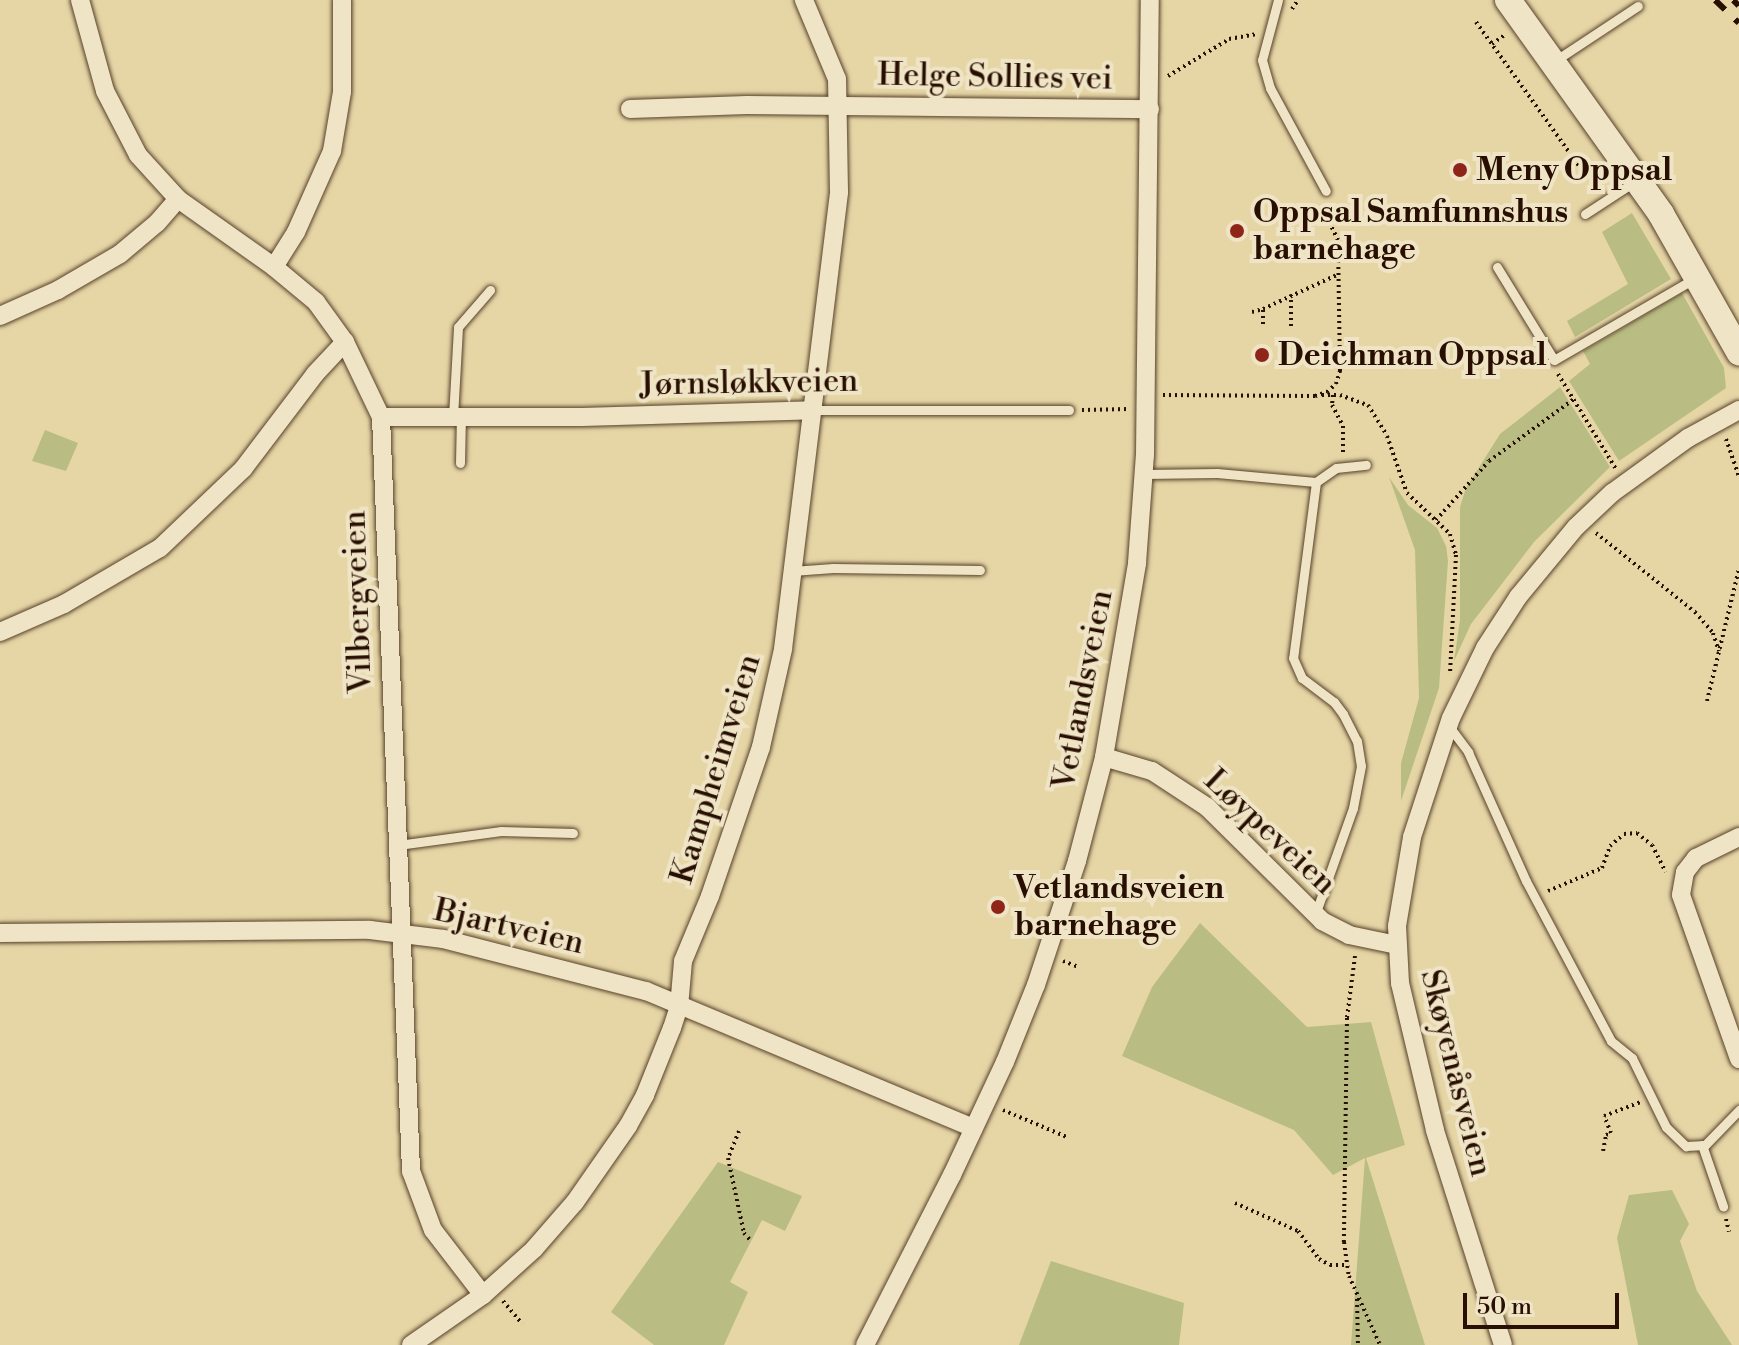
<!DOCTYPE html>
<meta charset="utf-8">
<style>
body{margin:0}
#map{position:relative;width:1739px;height:1345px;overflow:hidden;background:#e6d6a6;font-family:"Libre Bodoni",serif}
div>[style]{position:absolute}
.green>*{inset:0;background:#b9bd83}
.path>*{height:4px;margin-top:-2px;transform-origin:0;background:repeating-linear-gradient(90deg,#280f01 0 2px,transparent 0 6px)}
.roads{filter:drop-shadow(0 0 2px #58412a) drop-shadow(0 0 2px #58412a)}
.lane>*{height:9px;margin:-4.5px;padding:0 4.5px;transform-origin:4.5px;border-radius:4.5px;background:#efe4c5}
.street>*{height:18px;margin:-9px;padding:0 9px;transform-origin:9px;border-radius:9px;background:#efe4c5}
.secondary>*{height:26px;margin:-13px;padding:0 13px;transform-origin:13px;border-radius:13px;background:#efe4c5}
.rail>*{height:6px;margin-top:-3px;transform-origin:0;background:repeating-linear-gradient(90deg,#280f01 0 14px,transparent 0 28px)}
.dots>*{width:22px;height:22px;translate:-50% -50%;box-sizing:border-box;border:4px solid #efe4c5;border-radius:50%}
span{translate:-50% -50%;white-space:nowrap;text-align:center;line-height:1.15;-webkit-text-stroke:8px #efe4c5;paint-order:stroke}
.street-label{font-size:32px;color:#280f01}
.poi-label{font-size:32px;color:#280f01;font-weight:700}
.left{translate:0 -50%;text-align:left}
.scale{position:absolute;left:1463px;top:1293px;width:156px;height:36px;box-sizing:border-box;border:4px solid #280f01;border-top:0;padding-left:10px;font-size:24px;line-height:28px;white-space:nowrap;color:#280f01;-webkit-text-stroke:6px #efe4c5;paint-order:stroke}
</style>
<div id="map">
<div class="green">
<i style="clip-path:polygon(1632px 213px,1671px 279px,1575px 337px,1567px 321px,1628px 284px,1602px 232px)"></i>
<i style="clip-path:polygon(1682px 293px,1724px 368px,1726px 388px,1619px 461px,1569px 381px,1590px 364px,1583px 351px)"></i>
<i style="clip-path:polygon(1560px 387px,1610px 467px,1534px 542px,1471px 624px,1454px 661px,1460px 620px,1460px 507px,1466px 488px,1500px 434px)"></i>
<i style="clip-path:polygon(45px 430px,78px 443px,66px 471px,32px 461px)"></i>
<i style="clip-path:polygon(1389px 477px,1408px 505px,1437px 528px,1446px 546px,1448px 561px,1439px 688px,1401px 801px,1401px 763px,1419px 698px,1415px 550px)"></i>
<i style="clip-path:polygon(1200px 923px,1307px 1027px,1371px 1022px,1405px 1145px,1366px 1158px,1425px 1345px,1351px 1345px,1365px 1158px,1333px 1175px,1294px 1130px,1122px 1056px,1152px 987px)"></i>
<i style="clip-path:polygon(718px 1162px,802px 1196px,785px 1231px,762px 1220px,730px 1282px,748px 1292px,724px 1345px,654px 1345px,611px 1312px)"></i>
<i style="clip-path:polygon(1672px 1190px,1689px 1224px,1680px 1241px,1697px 1291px,1732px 1345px,1638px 1345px,1617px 1238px,1629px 1195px)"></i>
<i style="clip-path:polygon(1051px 1261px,1184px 1303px,1179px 1345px,1019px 1345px)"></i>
</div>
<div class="path">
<i style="left:1292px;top:9px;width:11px;rotate:-56deg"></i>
<i style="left:1476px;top:22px;width:187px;rotate:54.4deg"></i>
<i style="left:1585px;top:174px;width:19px;rotate:-36deg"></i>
<i style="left:1492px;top:44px;width:17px;rotate:-36deg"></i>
<i style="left:1168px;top:76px;width:71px;rotate:-31.2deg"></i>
<i style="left:1229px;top:39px;width:27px;rotate:-10deg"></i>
<i style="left:1252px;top:312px;width:11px;rotate:-15deg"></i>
<i style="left:1263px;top:324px;width:15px;rotate:-90deg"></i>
<i style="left:1263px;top:309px;width:84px;rotate:-24.7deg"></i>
<i style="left:1291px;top:326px;width:31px;rotate:-90deg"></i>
<i style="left:1558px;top:374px;width:111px;rotate:58.6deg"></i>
<i style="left:1163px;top:395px;width:152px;rotate:0.4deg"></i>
<i style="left:1315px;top:396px;width:13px;rotate:-18deg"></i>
<i style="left:1327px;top:392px;width:12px;rotate:-42deg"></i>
<i style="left:1336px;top:384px;width:14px;rotate:-73deg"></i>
<i style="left:1340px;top:371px;width:131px;rotate:-90.9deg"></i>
<i style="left:1338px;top:240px;width:28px;rotate:-116deg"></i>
<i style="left:1326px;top:215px;width:9px;rotate:-90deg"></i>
<i style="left:1322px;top:395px;width:18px"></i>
<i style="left:1340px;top:395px;width:30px;rotate:20deg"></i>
<i style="left:1368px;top:405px;width:36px;rotate:58deg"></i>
<i style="left:1387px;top:436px;width:60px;rotate:70.7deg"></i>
<i style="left:1407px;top:493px;width:59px;rotate:43.6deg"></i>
<i style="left:1450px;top:534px;width:22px;rotate:74deg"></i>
<i style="left:1456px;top:555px;width:120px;rotate:92.9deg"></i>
<i style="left:1333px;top:395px;width:10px;rotate:96deg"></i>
<i style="left:1332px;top:405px;width:24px;rotate:62deg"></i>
<i style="left:1343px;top:426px;width:28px;rotate:90deg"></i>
<i style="left:1082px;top:410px;width:47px;rotate:-1.2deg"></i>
<i style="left:1726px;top:439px;width:39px;rotate:71deg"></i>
<i style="left:1436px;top:520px;width:79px;rotate:-48.1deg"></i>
<i style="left:1489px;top:461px;width:105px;rotate:-36.1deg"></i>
<i style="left:1596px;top:533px;width:127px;rotate:38.6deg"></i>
<i style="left:1695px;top:612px;width:28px;rotate:49deg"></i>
<i style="left:1713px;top:633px;width:19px;rotate:72deg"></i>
<i style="left:1707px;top:701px;width:136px;rotate:-76.4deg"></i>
<i style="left:1548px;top:891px;width:59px;rotate:-23.1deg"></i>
<i style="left:1602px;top:868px;width:23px;rotate:-70deg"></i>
<i style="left:1610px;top:846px;width:18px;rotate:-41deg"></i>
<i style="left:1624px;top:834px;width:13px;rotate:-4deg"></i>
<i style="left:1637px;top:833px;width:19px;rotate:39deg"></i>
<i style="left:1652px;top:845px;width:30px;rotate:63deg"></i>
<i style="left:1355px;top:956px;width:63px;rotate:97.4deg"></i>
<i style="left:1347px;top:1018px;width:224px;rotate:90.8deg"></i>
<i style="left:1344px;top:1242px;width:34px;rotate:82deg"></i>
<i style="left:1349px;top:1276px;width:76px;rotate:65.8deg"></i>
<i style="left:1063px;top:961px;width:17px;rotate:21deg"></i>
<i style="left:1003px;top:1110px;width:69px;rotate:22.9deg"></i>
<i style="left:739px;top:1131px;width:29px;rotate:112deg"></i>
<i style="left:728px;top:1158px;width:77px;rotate:78deg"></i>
<i style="left:744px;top:1233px;width:11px;rotate:49deg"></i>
<i style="left:1603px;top:1151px;width:16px;rotate:-79deg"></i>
<i style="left:1606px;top:1135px;width:5px;rotate:-22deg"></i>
<i style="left:1611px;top:1133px;width:18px;rotate:-112deg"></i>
<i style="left:1604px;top:1116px;width:39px;rotate:-21deg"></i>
<i style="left:1235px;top:1203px;width:69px;rotate:24deg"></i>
<i style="left:1298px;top:1231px;width:35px;rotate:53deg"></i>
<i style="left:1319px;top:1259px;width:13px;rotate:29deg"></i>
<i style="left:1330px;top:1265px;width:16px"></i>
<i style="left:1726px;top:1219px;width:13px;rotate:77deg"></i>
<i style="left:1357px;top:1299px;width:46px;rotate:88.8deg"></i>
<i style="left:503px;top:1301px;width:30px;rotate:50deg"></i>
</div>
<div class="roads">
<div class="lane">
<i style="left:1278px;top:0;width:62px;rotate:104.9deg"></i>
<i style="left:1262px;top:60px;width:29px;rotate:74deg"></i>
<i style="left:1270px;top:88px;width:117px;rotate:61.5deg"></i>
<i style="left:1556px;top:60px;width:98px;rotate:-33.4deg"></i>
<i style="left:1585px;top:214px;width:59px;rotate:-33.1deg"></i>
<i style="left:1497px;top:267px;width:109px;rotate:58.5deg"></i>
<i style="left:1554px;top:360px;width:162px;rotate:-30.1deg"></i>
<i style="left:813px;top:410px;width:256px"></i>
<i style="left:453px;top:417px;width:90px;rotate:-86.8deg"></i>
<i style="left:458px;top:327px;width:49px;rotate:-49.1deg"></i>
<i style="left:460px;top:463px;width:46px;rotate:-88.8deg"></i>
<i style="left:1144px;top:474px;width:73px;rotate:-0.8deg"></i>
<i style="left:1217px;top:473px;width:99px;rotate:5.2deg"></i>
<i style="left:1316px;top:482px;width:177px;rotate:97.4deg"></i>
<i style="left:1293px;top:658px;width:22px;rotate:66deg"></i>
<i style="left:1302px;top:678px;width:40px;rotate:37deg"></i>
<i style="left:1334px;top:702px;width:15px;rotate:53deg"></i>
<i style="left:1343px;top:714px;width:30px;rotate:63deg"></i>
<i style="left:1357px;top:741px;width:25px;rotate:81deg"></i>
<i style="left:1361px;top:766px;width:43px;rotate:100.8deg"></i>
<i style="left:1353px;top:808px;width:114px;rotate:109.6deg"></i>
<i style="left:1316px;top:482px;width:24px;rotate:-35deg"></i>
<i style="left:1336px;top:468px;width:30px;rotate:-6deg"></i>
<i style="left:792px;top:571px;width:41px;rotate:-4.2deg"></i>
<i style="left:833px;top:568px;width:147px;rotate:0.8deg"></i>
<i style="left:1448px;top:725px;width:34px;rotate:53deg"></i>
<i style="left:1468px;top:752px;width:141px;rotate:65.8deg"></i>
<i style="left:1526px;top:881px;width:181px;rotate:62deg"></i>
<i style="left:1611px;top:1041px;width:27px;rotate:39deg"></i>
<i style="left:1632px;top:1058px;width:77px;rotate:63.8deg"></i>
<i style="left:1666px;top:1127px;width:28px;rotate:44deg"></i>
<i style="left:1686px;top:1146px;width:19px;rotate:-3deg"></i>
<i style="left:1705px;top:1145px;width:49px;rotate:-45.8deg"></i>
<i style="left:398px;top:845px;width:104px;rotate:-7.7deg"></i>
<i style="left:501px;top:831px;width:72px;rotate:1.6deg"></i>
<i style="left:1702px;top:1145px;width:65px;rotate:71deg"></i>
</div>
<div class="street">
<i style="left:80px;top:0;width:94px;rotate:74.6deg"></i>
<i style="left:105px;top:91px;width:72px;rotate:62.7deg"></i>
<i style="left:138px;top:155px;width:59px;rotate:47.7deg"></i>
<i style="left:178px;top:199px;width:118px;rotate:35.3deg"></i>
<i style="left:274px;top:267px;width:55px;rotate:39.8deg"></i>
<i style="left:316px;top:302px;width:49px;rotate:54.1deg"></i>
<i style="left:345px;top:342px;width:83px;rotate:64.4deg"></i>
<i style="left:381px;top:417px;width:755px;rotate:87.72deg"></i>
<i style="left:411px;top:1171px;width:63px;rotate:69.6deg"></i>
<i style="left:433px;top:1230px;width:82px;rotate:52.4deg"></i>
<i style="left:630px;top:109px;width:117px;rotate:-2deg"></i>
<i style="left:747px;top:105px;width:403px;rotate:0.6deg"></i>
<i style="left:274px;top:267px;width:41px;rotate:-57.8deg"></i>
<i style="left:296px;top:232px;width:89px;rotate:-66deg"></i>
<i style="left:332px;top:151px;width:60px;rotate:-80.4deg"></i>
<i style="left:342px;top:92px;width:92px;rotate:-90deg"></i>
<i style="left:0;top:316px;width:64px;rotate:-24.1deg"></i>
<i style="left:58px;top:290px;width:72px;rotate:-30.1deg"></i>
<i style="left:120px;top:254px;width:48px;rotate:-40deg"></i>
<i style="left:157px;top:223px;width:32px;rotate:-49deg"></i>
<i style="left:381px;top:417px;width:201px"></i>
<i style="left:582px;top:417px;width:231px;rotate:-1.7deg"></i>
<i style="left:0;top:632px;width:70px;rotate:-23.6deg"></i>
<i style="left:64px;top:604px;width:111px;rotate:-30.3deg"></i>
<i style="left:160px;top:548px;width:115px;rotate:-43.6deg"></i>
<i style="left:243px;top:469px;width:119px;rotate:-52.8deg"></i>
<i style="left:315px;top:374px;width:44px;rotate:-46.8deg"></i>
<i style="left:1104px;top:757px;width:50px;rotate:16.3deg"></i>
<i style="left:1152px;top:771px;width:66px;rotate:33.2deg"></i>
<i style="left:1207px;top:807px;width:162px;rotate:44.7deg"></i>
<i style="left:1322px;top:921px;width:30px;rotate:27deg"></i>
<i style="left:1349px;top:935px;width:49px;rotate:11.8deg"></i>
<i style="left:1739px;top:837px;width:48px;rotate:154deg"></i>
<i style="left:1696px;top:858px;width:18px;rotate:128deg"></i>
<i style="left:1685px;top:872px;width:23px;rotate:100deg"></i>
<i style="left:1681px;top:895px;width:174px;rotate:70.5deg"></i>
<i style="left:0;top:933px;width:370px;rotate:-0.5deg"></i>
<i style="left:370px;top:930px;width:74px;rotate:7deg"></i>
<i style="left:443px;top:939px;width:210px;rotate:14.4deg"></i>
<i style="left:646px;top:991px;width:355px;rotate:22.7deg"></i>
<i style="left:411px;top:1345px;width:88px;rotate:-34.8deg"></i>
<i style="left:483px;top:1295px;width:69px;rotate:-42deg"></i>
<i style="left:534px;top:1249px;width:62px;rotate:-48.9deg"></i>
<i style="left:575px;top:1202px;width:93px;rotate:-55.1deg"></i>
<i style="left:628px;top:1126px;width:35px;rotate:-61deg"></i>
<i style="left:645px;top:1095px;width:72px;rotate:-68.1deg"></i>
<i style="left:672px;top:1028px;width:22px;rotate:-72deg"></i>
<i style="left:679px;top:1007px;width:46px;rotate:-85deg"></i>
<i style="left:683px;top:961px;width:70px;rotate:-67.4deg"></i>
<i style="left:710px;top:896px;width:157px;rotate:-71.1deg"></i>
<i style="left:761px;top:747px;width:100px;rotate:-77.3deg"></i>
<i style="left:783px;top:649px;width:460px;rotate:-83deg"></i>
<i style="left:839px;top:192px;width:113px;rotate:-91deg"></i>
<i style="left:837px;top:79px;width:86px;rotate:-112.7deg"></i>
<i style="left:865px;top:1345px;width:191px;rotate:-62.9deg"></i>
<i style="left:952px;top:1175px;width:125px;rotate:-64.9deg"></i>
<i style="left:1005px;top:1062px;width:83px;rotate:-68.1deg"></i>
<i style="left:1036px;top:985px;width:131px;rotate:-71.7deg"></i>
<i style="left:1077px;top:861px;width:107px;rotate:-75.4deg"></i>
<i style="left:1104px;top:757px;width:197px;rotate:-80.3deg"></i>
<i style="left:1137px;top:563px;width:108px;rotate:-85.8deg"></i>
<i style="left:1145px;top:455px;width:455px;rotate:-89.4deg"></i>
<i style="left:1503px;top:1345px;width:225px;rotate:-107.6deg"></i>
<i style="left:1435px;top:1130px;width:151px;rotate:-103.4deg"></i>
<i style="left:1400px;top:983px;width:57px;rotate:-93deg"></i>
<i style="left:1397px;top:926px;width:90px;rotate:-80.4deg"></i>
<i style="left:1412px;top:837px;width:125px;rotate:-71.9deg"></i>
<i style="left:1451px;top:718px;width:78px;rotate:-64.1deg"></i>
<i style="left:1485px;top:648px;width:61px;rotate:-57.1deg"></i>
<i style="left:1518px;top:597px;width:91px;rotate:-50.4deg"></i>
<i style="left:1576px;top:527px;width:50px;rotate:-43.4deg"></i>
<i style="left:1612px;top:493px;width:94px;rotate:-35.9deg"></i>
<i style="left:1688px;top:438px;width:58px;rotate:-28.8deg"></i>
</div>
<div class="secondary">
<i style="left:1508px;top:0;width:263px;rotate:54.4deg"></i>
<i style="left:1661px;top:214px;width:159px;rotate:60.5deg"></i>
</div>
</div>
<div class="rail">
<i style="left:1715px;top:0;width:33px;rotate:44deg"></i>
<i style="left:1733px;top:0;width:8px;rotate:45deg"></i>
</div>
<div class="dots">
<i style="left:1460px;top:170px;background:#8f2418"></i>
<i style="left:1237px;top:231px;background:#8f2418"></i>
<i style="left:1262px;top:355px;background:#8f2418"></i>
<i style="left:998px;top:907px;background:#8f2418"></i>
</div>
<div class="street-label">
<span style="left:995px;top:77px;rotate:1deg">Helge Sollies vei</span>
<span style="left:749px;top:383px;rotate:-1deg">Jørnsløkkveien</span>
<span style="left:358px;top:602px;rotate:-92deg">Vilbergveien</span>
<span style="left:1083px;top:690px;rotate:-79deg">Vetlandsveien</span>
<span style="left:716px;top:769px;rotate:-73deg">Kampheimveien</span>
<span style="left:1270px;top:832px;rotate:43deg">Løypeveien</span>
<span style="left:509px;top:927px;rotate:13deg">Bjartveien</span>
<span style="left:1456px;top:1073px;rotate:76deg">Skøyenåsveien</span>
</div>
<div class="poi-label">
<span class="left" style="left:1476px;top:170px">Meny Oppsal</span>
<span class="left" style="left:1253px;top:231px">Oppsal Samfunnshus<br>barnehage</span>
<span class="left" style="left:1278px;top:355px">Deichman Oppsal</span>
<span class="left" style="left:1014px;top:907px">Vetlandsveien<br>barnehage</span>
</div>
<div class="scale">50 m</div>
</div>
